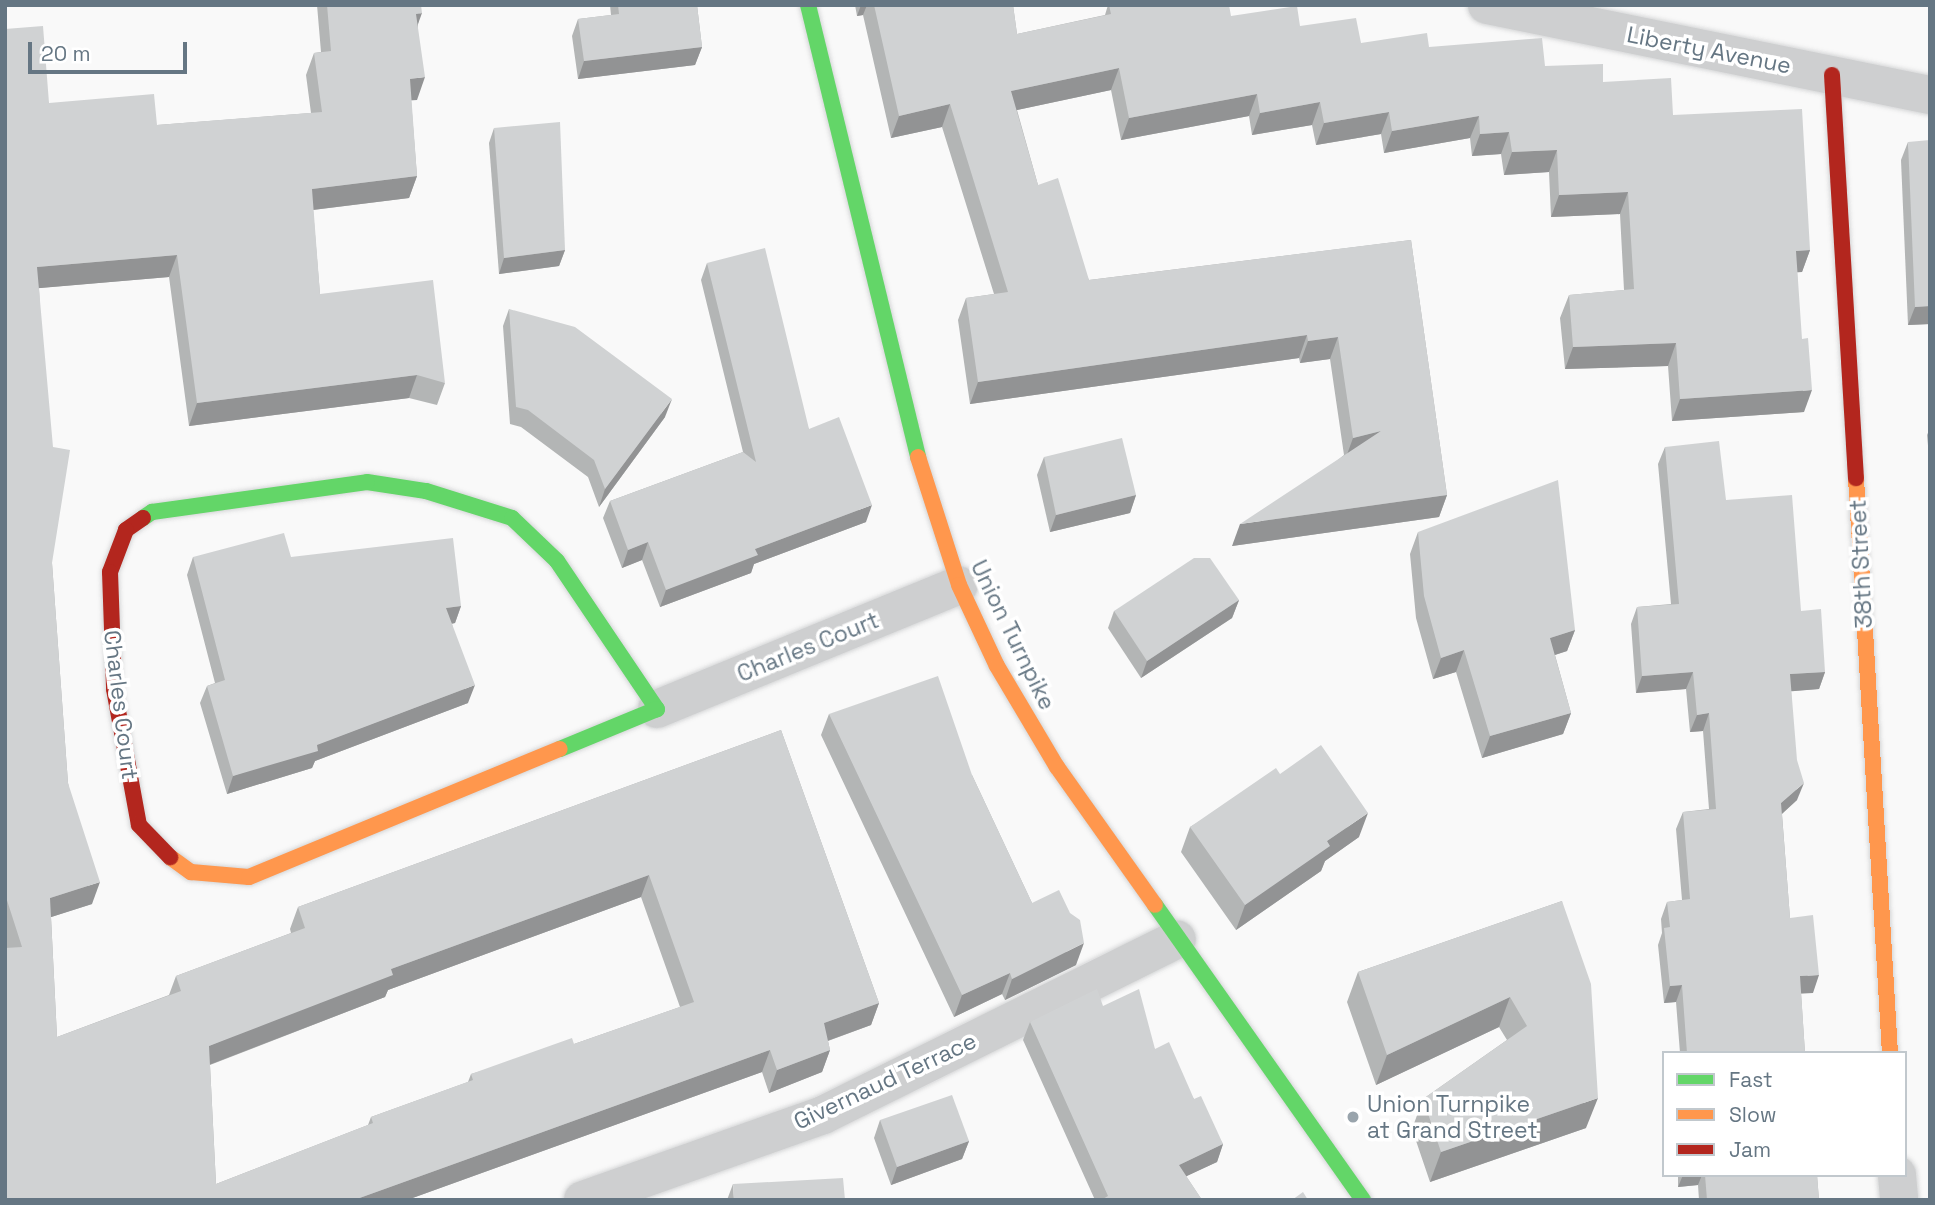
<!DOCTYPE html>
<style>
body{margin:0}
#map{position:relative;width:1935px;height:1205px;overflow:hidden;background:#f9f9f9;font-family:"Space Grotesk",sans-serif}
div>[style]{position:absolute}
.roads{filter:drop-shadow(0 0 2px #d5d6d7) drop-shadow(0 0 2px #d5d6d7)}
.street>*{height:38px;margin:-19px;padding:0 19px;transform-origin:19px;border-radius:19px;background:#cecfd0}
.fast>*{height:16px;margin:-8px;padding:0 8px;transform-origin:8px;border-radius:8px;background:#63d668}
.slow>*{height:16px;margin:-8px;padding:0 8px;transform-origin:8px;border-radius:8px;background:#ff974d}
.jam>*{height:16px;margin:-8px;padding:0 8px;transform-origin:8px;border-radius:8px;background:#b3261e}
.wall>*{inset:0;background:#b3b5b5}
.shaded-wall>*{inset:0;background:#929394}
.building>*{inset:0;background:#d0d2d3}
.dots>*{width:19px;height:19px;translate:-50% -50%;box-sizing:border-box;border:4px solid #fff;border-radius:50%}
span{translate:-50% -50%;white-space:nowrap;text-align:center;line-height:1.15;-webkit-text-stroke:7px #fff;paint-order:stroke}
.street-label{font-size:23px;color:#657683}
.poi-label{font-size:23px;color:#657683}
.left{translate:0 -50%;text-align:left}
.frame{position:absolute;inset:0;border:7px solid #657683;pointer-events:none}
.legend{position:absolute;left:1662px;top:1051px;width:245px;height:126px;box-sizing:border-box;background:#fff;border:2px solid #c1c8cd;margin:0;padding:9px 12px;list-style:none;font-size:21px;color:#657683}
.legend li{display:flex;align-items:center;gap:14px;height:35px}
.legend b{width:35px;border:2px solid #c1c8cd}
.scale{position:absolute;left:28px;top:42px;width:159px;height:32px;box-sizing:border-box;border:4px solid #657683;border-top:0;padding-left:9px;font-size:21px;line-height:24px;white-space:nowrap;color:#657683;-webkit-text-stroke:5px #fff;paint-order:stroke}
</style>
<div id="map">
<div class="roads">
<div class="street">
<i style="left:1487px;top:5px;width:452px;rotate:11.5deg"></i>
<i style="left:657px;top:709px;width:326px;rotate:-22.3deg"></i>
<i style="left:1897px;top:1175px;width:25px;rotate:85deg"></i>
<i style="left:583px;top:1200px;width:255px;rotate:-19.5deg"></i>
<i style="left:823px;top:1115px;width:395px;rotate:-26.4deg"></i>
</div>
<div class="fast">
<i style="left:808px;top:5px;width:465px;rotate:76.3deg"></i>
<i style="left:367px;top:482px;width:60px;rotate:8.7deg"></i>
<i style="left:426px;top:491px;width:90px;rotate:17.4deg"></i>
<i style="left:512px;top:518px;width:62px;rotate:43.7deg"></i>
<i style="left:557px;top:561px;width:179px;rotate:56deg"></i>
<i style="left:657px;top:709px;width:105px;rotate:157.6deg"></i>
<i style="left:143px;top:518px;width:11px;rotate:-34deg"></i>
<i style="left:152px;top:512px;width:217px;rotate:-7.9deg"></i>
<i style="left:1155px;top:905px;width:361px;rotate:54.8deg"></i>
</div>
<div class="slow">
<i style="left:918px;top:457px;width:134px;rotate:72.2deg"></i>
<i style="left:959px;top:585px;width:89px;rotate:64.9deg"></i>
<i style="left:997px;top:666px;width:117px;rotate:59.3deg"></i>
<i style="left:1057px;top:767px;width:169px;rotate:54.6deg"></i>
<i style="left:1856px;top:478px;width:576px;rotate:86.62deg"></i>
<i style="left:170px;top:857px;width:26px;rotate:36deg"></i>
<i style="left:191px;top:872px;width:58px;rotate:4.9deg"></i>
<i style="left:249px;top:877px;width:336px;rotate:-22.4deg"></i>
</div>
<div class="jam">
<i style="left:1832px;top:75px;width:404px;rotate:86.6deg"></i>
<i style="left:143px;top:518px;width:21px;rotate:145deg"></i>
<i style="left:126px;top:530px;width:45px;rotate:110.9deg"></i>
<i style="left:110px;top:572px;width:117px;rotate:88deg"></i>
<i style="left:114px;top:689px;width:138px;rotate:79.6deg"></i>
<i style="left:139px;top:825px;width:45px;rotate:45.9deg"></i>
</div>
</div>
<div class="wall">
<i style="clip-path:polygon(evenodd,317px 5px,421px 5px,418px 24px,417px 100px,411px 100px,417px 176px,409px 198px,313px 210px,320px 294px,445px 383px,437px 405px,409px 398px,189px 426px,169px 277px,39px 288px,52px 563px,68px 783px,92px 904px,51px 917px,57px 1037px,169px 995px,176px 976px,291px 933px,290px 929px,298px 907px,781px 730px,879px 1003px,871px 1025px,828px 1041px,830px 1050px,822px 1072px,769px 1093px,762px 1072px,407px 1200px,5px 1200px,7px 948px,5px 942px,5px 29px,49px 103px,157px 125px,311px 113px,306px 75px,314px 53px,321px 52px,317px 5px,641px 897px,680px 1007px,574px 1044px,471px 1074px,468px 1082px,371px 1117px,368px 1125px,216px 1184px,210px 1065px,385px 997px,388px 990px,641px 897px)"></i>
<i style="clip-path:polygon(610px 5px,697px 5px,702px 47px,695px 65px,578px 79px,572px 36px,578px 19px,611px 15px)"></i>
<i style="clip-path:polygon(855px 5px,1013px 5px,1017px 34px,1105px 15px,1108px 5px,1231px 16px,1300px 26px,1361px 43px,1429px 47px,1545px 66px,1603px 82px,1673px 115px,1810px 250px,1802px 272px,1797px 272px,1804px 412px,1672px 421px,1668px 366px,1565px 369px,1560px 318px,1569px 295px,1624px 290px,1620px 214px,1551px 217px,1549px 172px,1504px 175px,1501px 154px,1472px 156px,1470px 138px,1384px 153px,1381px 134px,1316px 145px,1312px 125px,1252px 135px,1249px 116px,1121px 140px,1111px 90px,1017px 110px,1038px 185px,1089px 280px,1411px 240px,1447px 495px,1439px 517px,1232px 546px,1344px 455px,1330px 359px,1300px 363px,1299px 358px,970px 404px,958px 320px,966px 298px,994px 294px,942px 127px,891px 138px,863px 15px,857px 16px)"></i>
<i style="clip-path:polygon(494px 128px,565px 250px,559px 266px,499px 274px,489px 143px)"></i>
<i style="clip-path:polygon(1908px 142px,1930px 324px,1908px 325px,1901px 160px)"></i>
<i style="clip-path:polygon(707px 263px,866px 522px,754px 564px,751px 573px,660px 607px,642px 560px,622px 568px,603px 518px,610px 501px,743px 452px,701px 280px)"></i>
<i style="clip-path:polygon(509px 309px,665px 417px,599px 507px,588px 477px,521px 427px,510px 424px,503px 326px)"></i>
<i style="clip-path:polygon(1930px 428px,1930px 467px,1927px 435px)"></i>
<i style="clip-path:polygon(1665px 447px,1726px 500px,1801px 611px,1825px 672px,1819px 689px,1791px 691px,1797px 800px,1782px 814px,1790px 918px,1813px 993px,1801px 993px,1805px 1053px,1680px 1053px,1676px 1002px,1664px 1003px,1658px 945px,1662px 933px,1661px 919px,1667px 902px,1682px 900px,1676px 829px,1683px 812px,1709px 809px,1703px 731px,1690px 732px,1686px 689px,1636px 693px,1631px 624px,1637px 607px,1671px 604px,1658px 464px)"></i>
<i style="clip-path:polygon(1044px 457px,1136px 495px,1130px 513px,1050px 532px,1037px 475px)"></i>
<i style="clip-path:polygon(1418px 532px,1575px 630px,1567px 651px,1555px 655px,1571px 713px,1563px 734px,1482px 758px,1456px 672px,1433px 679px,1416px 618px,1410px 554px)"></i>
<i style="clip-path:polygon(193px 557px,291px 557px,461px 606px,455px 623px,452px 624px,468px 703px,315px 761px,312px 768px,227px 794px,200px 703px,207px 686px,215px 683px,187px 575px)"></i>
<i style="clip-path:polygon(1239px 600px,1232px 618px,1141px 678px,1108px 628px,1114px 611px)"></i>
<i style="clip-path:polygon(829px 714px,972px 775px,1032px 903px,1076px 965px,1005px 1000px,1002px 994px,954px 1017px,821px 735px)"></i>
<i style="clip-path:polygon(1280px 774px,1359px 837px,1325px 861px,1321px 871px,1236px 930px,1181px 852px,1190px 827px)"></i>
<i style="clip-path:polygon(1562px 901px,1586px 1128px,1430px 1182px,1412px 1129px,1423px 1099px,1507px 1040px,1499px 1027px,1376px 1085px,1347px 1002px,1358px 972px)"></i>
<i style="clip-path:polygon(1103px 1006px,1155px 1049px,1194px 1099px,1223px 1144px,1217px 1162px,1186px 1176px,1202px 1200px,1095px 1200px,1023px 1040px,1030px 1022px)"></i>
<i style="clip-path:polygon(880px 1120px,969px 1141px,962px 1159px,891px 1185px,874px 1138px)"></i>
<i style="clip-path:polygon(1678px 1175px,1817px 1175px,1819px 1200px,1699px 1200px,1698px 1185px,1678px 1187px)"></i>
<i style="clip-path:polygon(733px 1184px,734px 1200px,727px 1200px)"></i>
</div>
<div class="shaded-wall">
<i style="clip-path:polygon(861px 5px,867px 5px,863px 15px,857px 16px)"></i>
<i style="clip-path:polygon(422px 13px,414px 35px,416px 14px)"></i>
<i style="clip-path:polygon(702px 47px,695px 65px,578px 79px,584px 61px)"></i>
<i style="clip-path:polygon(1119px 68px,1111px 90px,1003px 113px,1011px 91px)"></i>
<i style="clip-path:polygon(425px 77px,417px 100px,402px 101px,410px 79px)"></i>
<i style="clip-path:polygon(1257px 94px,1249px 116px,1121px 140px,1129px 118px)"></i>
<i style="clip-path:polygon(1320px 102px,1312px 125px,1252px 135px,1260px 113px)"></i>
<i style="clip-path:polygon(950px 104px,942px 127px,891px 138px,899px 116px)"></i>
<i style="clip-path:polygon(1389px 112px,1381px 134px,1316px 145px,1324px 123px)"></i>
<i style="clip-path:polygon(1479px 116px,1470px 138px,1384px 153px,1392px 131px)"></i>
<i style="clip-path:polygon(1509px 132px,1501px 154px,1472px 156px,1480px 134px)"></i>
<i style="clip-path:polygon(1557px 150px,1549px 172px,1504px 175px,1512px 152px)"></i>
<i style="clip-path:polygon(417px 176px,409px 198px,304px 211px,312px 189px)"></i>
<i style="clip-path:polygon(1628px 192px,1620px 214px,1551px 217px,1559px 195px)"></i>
<i style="clip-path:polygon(565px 250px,559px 266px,499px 274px,504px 258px)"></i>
<i style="clip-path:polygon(1810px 250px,1802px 272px,1788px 273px,1796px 251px)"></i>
<i style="clip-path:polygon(177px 255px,169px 277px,29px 289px,37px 267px)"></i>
<i style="clip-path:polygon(1930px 306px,1930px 324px,1908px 325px,1915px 307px)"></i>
<i style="clip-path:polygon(1307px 335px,1299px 358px,970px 404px,978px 382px)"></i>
<i style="clip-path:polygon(1338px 337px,1330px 359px,1300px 363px,1308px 341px)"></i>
<i style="clip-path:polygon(1676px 343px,1668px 366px,1565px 369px,1573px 347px)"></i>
<i style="clip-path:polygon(417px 375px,409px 398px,189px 426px,197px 403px)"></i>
<i style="clip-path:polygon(1812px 390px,1804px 412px,1672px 421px,1680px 399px)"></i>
<i style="clip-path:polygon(672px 399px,665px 417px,599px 507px,605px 489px)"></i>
<i style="clip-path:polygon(1381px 431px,1345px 460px,1353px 438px)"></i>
<i style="clip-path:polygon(1136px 495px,1130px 513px,1050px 532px,1056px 515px)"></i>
<i style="clip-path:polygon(1447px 495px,1439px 517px,1232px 546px,1240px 524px)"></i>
<i style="clip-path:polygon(872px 505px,866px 522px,754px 564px,751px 573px,660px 607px,666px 590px,755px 549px)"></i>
<i style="clip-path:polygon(648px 542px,642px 560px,622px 568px,628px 550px)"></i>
<i style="clip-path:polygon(1239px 600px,1232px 618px,1141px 678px,1147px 661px)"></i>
<i style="clip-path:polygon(461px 606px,455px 623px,439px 625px,446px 608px)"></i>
<i style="clip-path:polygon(1575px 630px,1567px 651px,1542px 659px,1550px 638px)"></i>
<i style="clip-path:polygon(1464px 650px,1456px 672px,1433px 679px,1441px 658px)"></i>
<i style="clip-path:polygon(1693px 672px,1686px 689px,1636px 693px,1642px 676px)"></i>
<i style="clip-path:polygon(1825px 672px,1819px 689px,1783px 692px,1790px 674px)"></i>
<i style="clip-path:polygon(475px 685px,468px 703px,315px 761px,312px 768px,227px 794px,233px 776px)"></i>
<i style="clip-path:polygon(1571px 713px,1563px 734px,1482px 758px,1490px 736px)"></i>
<i style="clip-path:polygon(1709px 713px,1703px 731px,1690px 732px,1697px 715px)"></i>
<i style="clip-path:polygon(1804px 783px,1797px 800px,1775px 820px,1781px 803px)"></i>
<i style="clip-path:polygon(1368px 813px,1359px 837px,1325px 861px,1321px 871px,1236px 930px,1245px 905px,1327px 841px)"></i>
<i style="clip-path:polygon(649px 875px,641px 897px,388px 990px,385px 997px,201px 1068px,209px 1046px,391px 969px)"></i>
<i style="clip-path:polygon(100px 882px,92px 904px,42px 920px,50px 898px)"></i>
<i style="clip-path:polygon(1084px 943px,1076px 965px,1005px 1000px,1012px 979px)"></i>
<i style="clip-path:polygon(1010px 973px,1002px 994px,954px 1017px,962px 995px)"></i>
<i style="clip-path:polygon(1819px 975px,1813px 993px,1794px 994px,1800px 976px)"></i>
<i style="clip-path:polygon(1682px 985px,1676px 1002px,1664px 1003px,1670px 986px)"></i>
<i style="clip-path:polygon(1510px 997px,1499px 1027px,1376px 1085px,1387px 1055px)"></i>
<i style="clip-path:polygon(879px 1003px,871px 1025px,816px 1045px,824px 1023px)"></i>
<i style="clip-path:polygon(770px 1050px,762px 1072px,407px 1200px,354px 1200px)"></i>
<i style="clip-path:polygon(830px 1050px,822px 1072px,769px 1093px,777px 1070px)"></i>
<i style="clip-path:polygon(1598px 1098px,1586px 1128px,1430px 1182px,1441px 1152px)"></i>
<i style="clip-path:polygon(969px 1141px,962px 1159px,891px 1185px,897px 1167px)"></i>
<i style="clip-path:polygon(1223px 1144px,1217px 1162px,1172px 1183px,1179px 1165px)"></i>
<i style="clip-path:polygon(1683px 1175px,1702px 1175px,1698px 1185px,1678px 1187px)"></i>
</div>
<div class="building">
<i style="clip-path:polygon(evenodd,327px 5px,421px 5px,422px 13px,416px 14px,425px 77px,410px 79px,417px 176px,312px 189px,320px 294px,433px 280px,445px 383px,417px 375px,197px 403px,177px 255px,37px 267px,53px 447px,70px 450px,52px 563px,68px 783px,100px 882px,50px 898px,57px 1037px,181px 991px,176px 976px,305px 928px,298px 907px,781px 730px,879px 1003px,824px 1023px,830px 1050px,777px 1070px,770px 1050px,354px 1200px,5px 1200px,5px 948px,22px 947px,5px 894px,5px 29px,43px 26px,49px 103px,154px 94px,157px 125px,322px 112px,314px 53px,331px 51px,327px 5px,649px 875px,694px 1002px,574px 1044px,572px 1038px,471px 1074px,473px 1080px,371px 1117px,373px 1123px,216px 1184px,209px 1046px,393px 975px,391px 969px,649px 875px)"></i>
<i style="clip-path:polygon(618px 5px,697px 5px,702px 47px,584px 61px,578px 19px,619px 14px)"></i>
<i style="clip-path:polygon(874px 5px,1013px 5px,1017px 34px,1111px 14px,1109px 5px,1229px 5px,1231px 16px,1297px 6px,1300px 26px,1356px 18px,1361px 43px,1427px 33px,1429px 47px,1542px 38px,1545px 66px,1603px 64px,1603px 82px,1671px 78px,1673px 115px,1802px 109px,1810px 250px,1796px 251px,1802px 339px,1808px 338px,1812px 390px,1680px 399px,1676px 343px,1573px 347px,1569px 295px,1634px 289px,1628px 192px,1559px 195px,1557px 150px,1512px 152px,1509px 132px,1480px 134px,1479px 116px,1392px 131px,1389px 112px,1324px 123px,1320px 102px,1260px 113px,1257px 94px,1129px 118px,1119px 68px,1011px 91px,1038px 185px,1058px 178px,1089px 280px,1411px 240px,1447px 495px,1240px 524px,1381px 431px,1353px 438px,1338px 337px,1308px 341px,1307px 335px,978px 382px,966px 298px,1008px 292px,950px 104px,899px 116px)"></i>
<i style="clip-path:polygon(560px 122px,565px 250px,504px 258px,494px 128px)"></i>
<i style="clip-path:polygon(1930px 140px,1930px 306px,1915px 307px,1908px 142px)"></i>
<i style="clip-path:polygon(765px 248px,809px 429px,839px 417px,872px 505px,755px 549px,758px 555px,666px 590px,648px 542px,628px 550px,610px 501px,743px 452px,756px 462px,707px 263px)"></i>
<i style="clip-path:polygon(509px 309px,575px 327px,672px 399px,605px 489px,594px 460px,528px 410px,516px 407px)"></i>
<i style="clip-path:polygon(1122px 438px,1136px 495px,1056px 515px,1044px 457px)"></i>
<i style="clip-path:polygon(1719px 441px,1726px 500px,1792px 495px,1801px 611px,1821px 609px,1825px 672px,1790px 674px,1797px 760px,1804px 783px,1781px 803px,1790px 918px,1813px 915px,1819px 975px,1800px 976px,1805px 1053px,1687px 1053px,1682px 985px,1670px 986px,1664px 928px,1670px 927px,1667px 902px,1690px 899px,1683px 812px,1716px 809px,1709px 713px,1697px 715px,1693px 672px,1642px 676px,1637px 607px,1679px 604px,1665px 447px)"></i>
<i style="clip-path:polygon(1558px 480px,1575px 630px,1550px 638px,1571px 713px,1490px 736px,1464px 650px,1441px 658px,1424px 596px,1418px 532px)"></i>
<i style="clip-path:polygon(284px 533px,291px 557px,453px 538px,461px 606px,446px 608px,475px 685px,317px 745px,318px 751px,233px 776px,207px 686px,225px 680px,193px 557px)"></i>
<i style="clip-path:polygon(1194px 558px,1210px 558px,1239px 600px,1147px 661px,1114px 611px)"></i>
<i style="clip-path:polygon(938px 676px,972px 775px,1032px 903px,1059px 890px,1070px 913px,1080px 920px,1084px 943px,1012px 979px,1010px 973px,962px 995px,829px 714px)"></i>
<i style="clip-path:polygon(1321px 745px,1368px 813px,1327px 841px,1330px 846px,1245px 905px,1190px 827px,1276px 768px,1280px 774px)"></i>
<i style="clip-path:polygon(1562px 901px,1591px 984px,1598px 1098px,1441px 1152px,1423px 1099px,1527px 1026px,1510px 997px,1387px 1055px,1358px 972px)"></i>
<i style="clip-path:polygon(1097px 989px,1103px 1006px,1139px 989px,1155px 1049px,1169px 1042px,1194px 1099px,1201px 1096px,1223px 1144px,1179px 1165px,1202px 1200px,1101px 1200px,1108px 1196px,1030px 1022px)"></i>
<i style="clip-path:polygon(952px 1095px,969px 1141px,897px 1167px,880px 1120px)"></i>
<i style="clip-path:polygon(1705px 1175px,1817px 1175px,1819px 1200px,1707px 1200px)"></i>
<i style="clip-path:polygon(843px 1178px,845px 1200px,734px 1200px,733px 1184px)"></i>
<i style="clip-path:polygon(1303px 1192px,1308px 1200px,1292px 1200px)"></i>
</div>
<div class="dots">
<i style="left:1353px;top:1117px;background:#99a4ac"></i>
</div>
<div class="street-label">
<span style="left:1709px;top:50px;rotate:11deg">Liberty Avenue</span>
<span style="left:1861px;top:564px;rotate:-93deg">38th Street</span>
<span style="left:1013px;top:635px;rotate:64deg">Union Turnpike</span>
<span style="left:808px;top:647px;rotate:-22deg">Charles Court</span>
<span style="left:121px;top:705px;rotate:83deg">Charles Court</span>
<span style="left:885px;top:1081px;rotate:-25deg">Givernaud Terrace</span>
</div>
<div class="poi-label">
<span class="left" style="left:1367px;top:1117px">Union Turnpike<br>at Grand Street</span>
</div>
<div class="frame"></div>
<ul class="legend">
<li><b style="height:9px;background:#63d668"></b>Fast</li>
<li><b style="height:9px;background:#ff974d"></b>Slow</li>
<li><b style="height:9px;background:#b3261e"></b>Jam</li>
</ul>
<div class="scale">20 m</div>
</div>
